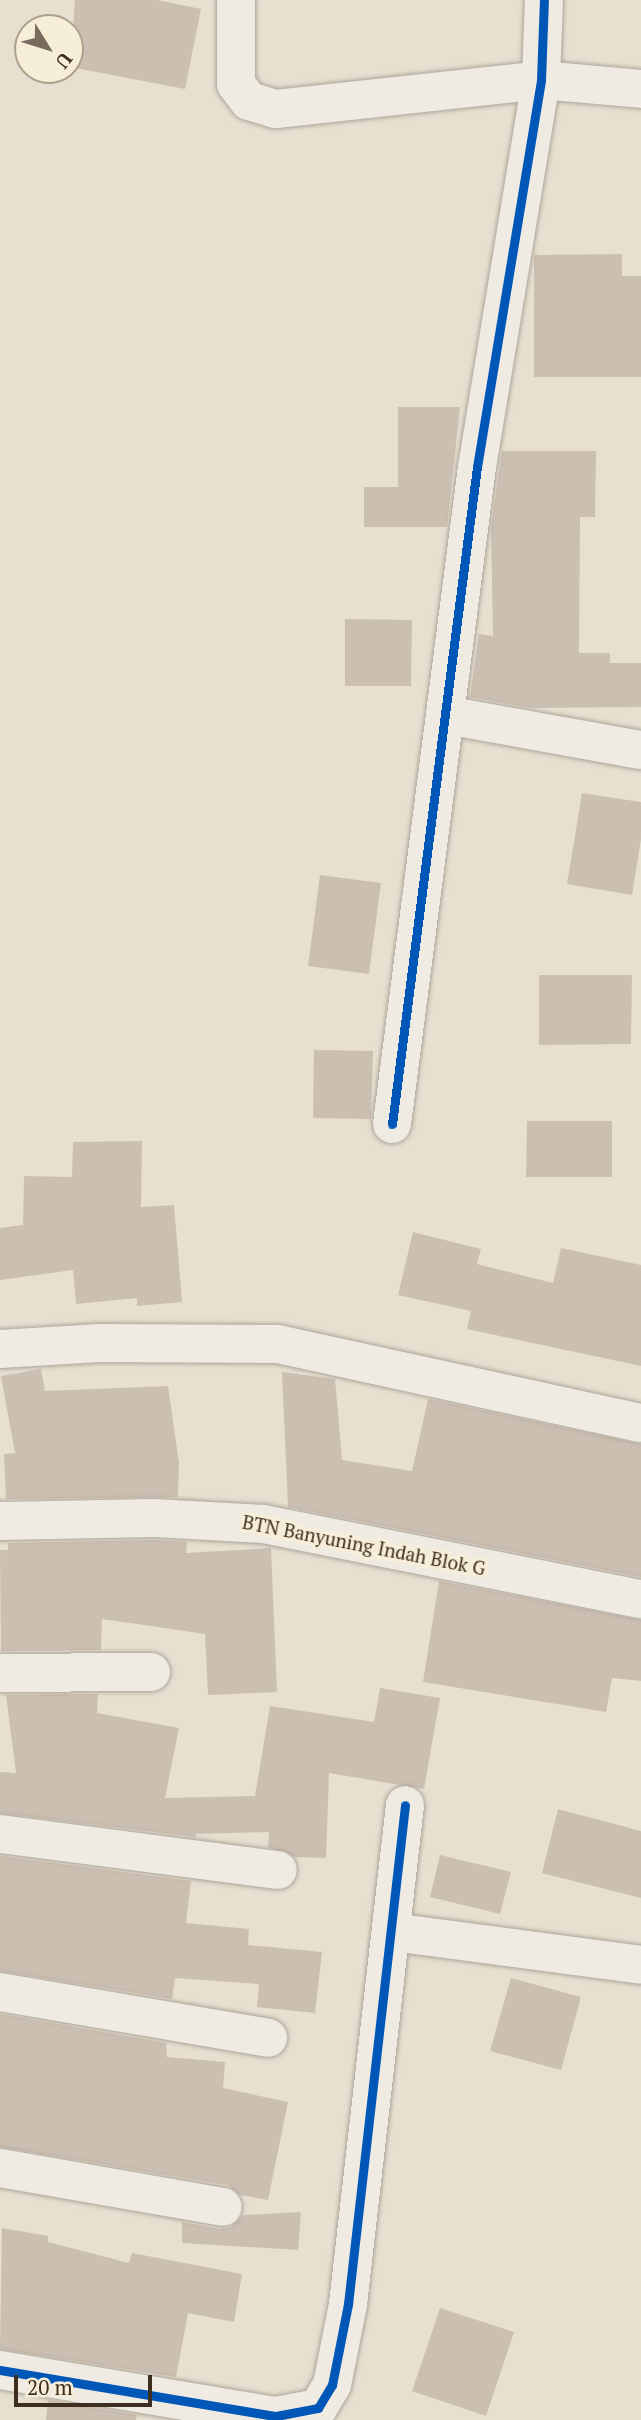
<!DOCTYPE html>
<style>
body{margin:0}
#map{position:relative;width:641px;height:2420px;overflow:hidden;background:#e7e0d1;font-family:"PT Serif",serif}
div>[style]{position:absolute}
.building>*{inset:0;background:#cbbfb2}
.roads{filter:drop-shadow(0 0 2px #ada599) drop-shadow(0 0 2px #ada599)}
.minor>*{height:38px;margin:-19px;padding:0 19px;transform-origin:19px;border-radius:19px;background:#efebe3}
.cycleway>*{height:9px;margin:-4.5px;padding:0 4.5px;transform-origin:4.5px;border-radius:4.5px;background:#0057b8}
span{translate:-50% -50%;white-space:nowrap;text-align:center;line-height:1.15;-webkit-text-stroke:7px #f7eed8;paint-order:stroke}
.street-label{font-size:19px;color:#3d2e20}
.north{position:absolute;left:14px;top:14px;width:70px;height:70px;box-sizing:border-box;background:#f7eed8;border:2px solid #ada18e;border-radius:50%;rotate:128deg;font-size:19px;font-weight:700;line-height:28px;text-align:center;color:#3d2e20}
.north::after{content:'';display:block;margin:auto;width:24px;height:32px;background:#786c5e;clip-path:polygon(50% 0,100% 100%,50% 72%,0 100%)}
.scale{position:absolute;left:14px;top:2375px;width:138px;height:32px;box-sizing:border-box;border:4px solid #3d2e20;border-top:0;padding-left:9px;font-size:21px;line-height:24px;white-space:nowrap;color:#3d2e20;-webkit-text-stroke:5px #f7eed8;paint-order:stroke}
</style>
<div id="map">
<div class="building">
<i style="clip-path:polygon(75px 0,157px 0,201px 9px,185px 89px,70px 67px)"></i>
<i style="clip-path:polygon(622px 254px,622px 276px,641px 276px,641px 377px,534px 377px,534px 255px)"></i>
<i style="clip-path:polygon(398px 407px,460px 407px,447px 527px,364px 527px,364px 487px,398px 487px)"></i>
<i style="clip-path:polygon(502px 451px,596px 451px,595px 517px,580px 517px,579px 653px,610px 653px,610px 663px,641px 663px,641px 707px,530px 708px,470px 697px,479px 634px,493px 636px,491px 527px)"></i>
<i style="clip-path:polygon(345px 619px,412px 620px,411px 686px,345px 686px)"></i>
<i style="clip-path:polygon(582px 793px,641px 802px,641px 839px,632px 895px,567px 884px)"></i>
<i style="clip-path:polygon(320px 875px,381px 883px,369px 974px,308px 966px)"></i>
<i style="clip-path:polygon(539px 975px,632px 975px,631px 1044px,539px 1045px)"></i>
<i style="clip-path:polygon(314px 1050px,373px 1051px,371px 1119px,313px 1118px)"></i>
<i style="clip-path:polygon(527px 1121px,612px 1121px,612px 1177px,526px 1177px)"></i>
<i style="clip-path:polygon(142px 1141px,141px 1207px,174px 1205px,182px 1302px,137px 1306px,137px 1298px,76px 1304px,73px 1270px,0 1280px,0 1228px,23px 1225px,24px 1176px,72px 1177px,73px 1142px)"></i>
<i style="clip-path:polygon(413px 1232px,481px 1249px,477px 1264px,553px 1283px,561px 1248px,641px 1265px,641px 1366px,467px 1329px,471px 1311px,398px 1295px)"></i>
<i style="clip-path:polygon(41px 1369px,45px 1391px,168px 1386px,179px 1463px,178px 1497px,6px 1499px,4px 1454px,15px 1453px,1px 1376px)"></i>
<i style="clip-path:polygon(282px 1372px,335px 1379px,342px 1460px,412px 1471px,428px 1399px,641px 1444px,641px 1577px,288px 1507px)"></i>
<i style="clip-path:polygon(154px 1540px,187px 1542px,186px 1553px,271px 1548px,277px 1692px,208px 1695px,205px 1634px,144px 1625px,102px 1619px,101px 1650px,1px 1651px,0 1550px,8px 1550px,8px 1543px)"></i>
<i style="clip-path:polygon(439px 1581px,641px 1620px,641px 1681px,612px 1678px,606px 1712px,423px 1682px)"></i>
<i style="clip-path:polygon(380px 1688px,440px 1698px,424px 1789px,329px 1773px,326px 1858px,295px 1857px,268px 1847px,269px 1832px,196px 1834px,195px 1837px,0 1813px,0 1772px,16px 1773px,6px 1695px,98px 1694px,97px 1713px,179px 1728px,165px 1798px,255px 1796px,270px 1706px,374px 1722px)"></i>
<i style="clip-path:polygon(558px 1809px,641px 1831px,641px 1898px,542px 1873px)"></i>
<i style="clip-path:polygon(440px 1855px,511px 1872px,500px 1914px,430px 1897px)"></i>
<i style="clip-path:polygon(0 1856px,191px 1881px,186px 1923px,249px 1929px,248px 1945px,322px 1952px,315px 2013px,257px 2007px,259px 1984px,175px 1978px,172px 1999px,0 1971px)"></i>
<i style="clip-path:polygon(511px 1978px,581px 1997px,561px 2070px,490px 2051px)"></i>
<i style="clip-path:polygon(0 2014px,166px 2043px,167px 2057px,225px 2062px,223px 2088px,288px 2102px,268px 2200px,240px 2195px,227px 2185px,0 2147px)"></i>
<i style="clip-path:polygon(301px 2212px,298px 2250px,182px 2243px,182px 2222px,220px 2229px,231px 2227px,243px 2215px)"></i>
<i style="clip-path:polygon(2px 2228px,48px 2236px,48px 2242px,129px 2263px,132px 2253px,242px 2274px,234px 2322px,188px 2313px,176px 2377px,0 2349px)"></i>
<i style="clip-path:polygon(440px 2308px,514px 2332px,486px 2416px,412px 2391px)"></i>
<i style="clip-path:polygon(48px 2400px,137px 2415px,136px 2420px,46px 2420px)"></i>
</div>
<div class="roads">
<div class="minor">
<i style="left:236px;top:0;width:84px;rotate:90deg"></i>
<i style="left:236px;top:84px;width:21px;rotate:53deg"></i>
<i style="left:249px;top:101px;width:28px;rotate:17deg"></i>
<i style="left:276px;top:109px;width:267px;rotate:-6.2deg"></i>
<i style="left:541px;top:80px;width:100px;rotate:5.1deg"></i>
<i style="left:446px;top:715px;width:198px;rotate:10.2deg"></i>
<i style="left:392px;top:1124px;width:662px;rotate:-82.63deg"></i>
<i style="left:477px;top:467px;width:392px;rotate:-80.6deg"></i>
<i style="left:541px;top:80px;width:80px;rotate:-87.9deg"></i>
<i style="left:0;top:1349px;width:100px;rotate:-3.4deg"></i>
<i style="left:100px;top:1343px;width:178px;rotate:0.3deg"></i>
<i style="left:278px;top:1344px;width:371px;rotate:12.3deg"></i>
<i style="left:0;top:1521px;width:154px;rotate:-1.1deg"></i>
<i style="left:154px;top:1518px;width:110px;rotate:3.1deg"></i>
<i style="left:264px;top:1524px;width:384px;rotate:11.3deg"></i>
<i style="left:0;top:1673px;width:151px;rotate:-0.4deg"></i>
<i style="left:0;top:1834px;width:280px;rotate:7.4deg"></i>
<i style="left:392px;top:1932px;width:251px;rotate:7.5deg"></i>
<i style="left:0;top:1992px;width:272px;rotate:9.7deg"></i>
<i style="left:0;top:2168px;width:226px;rotate:9.9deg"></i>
<i style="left:0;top:2370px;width:280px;rotate:9.5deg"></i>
<i style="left:276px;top:2416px;width:43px;rotate:-10.8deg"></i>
<i style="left:318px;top:2408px;width:27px;rotate:-59deg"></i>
<i style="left:332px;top:2385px;width:83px;rotate:-78.8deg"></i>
<i style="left:348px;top:2304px;width:502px;rotate:-83.48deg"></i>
</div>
</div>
<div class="cycleway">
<i style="left:392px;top:1124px;width:662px;rotate:-82.63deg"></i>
<i style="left:477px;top:467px;width:392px;rotate:-80.6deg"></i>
<i style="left:541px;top:80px;width:80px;rotate:-87.9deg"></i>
<i style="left:0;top:2370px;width:280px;rotate:9.5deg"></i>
<i style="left:276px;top:2416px;width:43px;rotate:-10.8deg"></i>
<i style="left:318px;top:2408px;width:27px;rotate:-59deg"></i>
<i style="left:332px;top:2385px;width:83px;rotate:-78.8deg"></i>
<i style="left:348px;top:2304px;width:502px;rotate:-83.48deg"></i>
</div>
<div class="street-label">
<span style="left:364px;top:1545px;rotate:11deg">BTN Banyuning Indah Blok G</span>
</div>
<div class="north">U</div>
<div class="scale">20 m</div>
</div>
